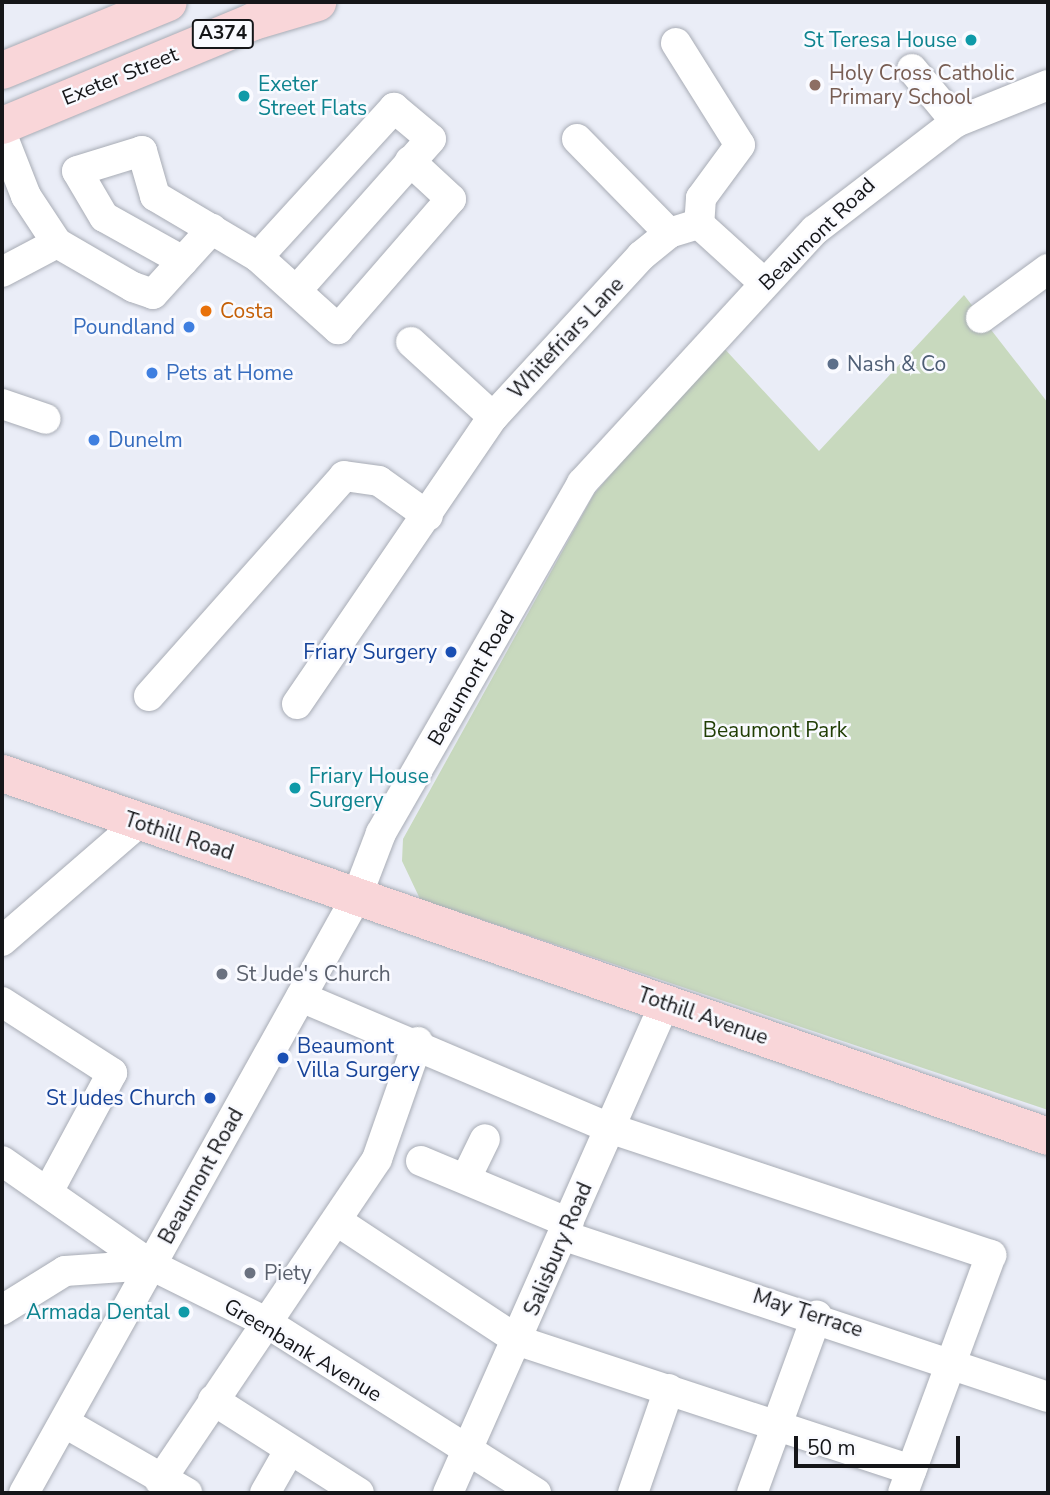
<!DOCTYPE html>
<style>
body{margin:0}
#map{position:relative;width:1050px;height:1495px;overflow:hidden;background:#eaedf7;font-family:"Nunito Sans",sans-serif}
div>[style]{position:absolute}
.green>*{inset:0;background:#c8d9be}
.roads{filter:drop-shadow(0 0 2px #a8acb5) drop-shadow(0 0 2px #a8acb5)}
.minor>*{height:30px;margin:-15px;padding:0 15px;transform-origin:15px;border-radius:15px;background:#fff}
.major>*{height:37px;margin:-18.5px;padding:0 18.5px;transform-origin:18.5px;border-radius:18.5px;background:#f9d6d9}
.dots>*{width:19px;height:19px;translate:-50% -50%;box-sizing:border-box;border:4px solid #f9faff;border-radius:50%}
span{translate:-50% -50%;white-space:nowrap;text-align:center;line-height:1.15;-webkit-text-stroke:5px #f9faff;paint-order:stroke}
.shield-label span{padding:2px 5px;background:#f9faff;border:2px solid;border-radius:5px;-webkit-text-stroke-width:0}
.shield-label{font-size:19px;color:#151619;font-weight:700}
.culture-label{font-size:21px;color:#0d838f}
.right{translate:-100% -50%;text-align:right}
.left{translate:0 -50%;text-align:left}
.education-label{font-size:21px;color:#785e54}
.street-label{font-size:21px;color:#151619}
.food-label{font-size:21px;color:#c56008}
.shop-label{font-size:21px;color:#366cbe}
.service-label{font-size:21px;color:#4e5e75}
.transit-label{font-size:21px;color:#164399}
.park-label{font-size:21px;color:#213e05}
.worship-label{font-size:21px;color:#5b616d}
.frame{position:absolute;inset:0;border:4px solid #151619;pointer-events:none}
.scale{position:absolute;left:794px;top:1436px;width:166px;height:32px;box-sizing:border-box;border:4px solid #151619;border-top:0;padding-left:9px;font-size:21px;line-height:24px;white-space:nowrap;color:#151619;-webkit-text-stroke:5px #f9faff;paint-order:stroke}
</style>
<div id="map">
<div class="green">
<i style="clip-path:polygon(964px 295px,1048px 403px,1048px 1110px,420px 899px,402px 861px,403px 839px,594px 494px,722px 346px,819px 451px)"></i>
</div>
<div class="roads">
<div class="minor">
<i style="left:676px;top:43px;width:120px;rotate:57.9deg"></i>
<i style="left:740px;top:145px;width:66px;rotate:126.3deg"></i>
<i style="left:701px;top:198px;width:26px;rotate:94deg"></i>
<i style="left:912px;top:69px;width:69px;rotate:50.3deg"></i>
<i style="left:2px;top:135px;width:66px;rotate:68.5deg"></i>
<i style="left:26px;top:196px;width:56px;rotate:56.6deg"></i>
<i style="left:57px;top:243px;width:88px;rotate:30.1deg"></i>
<i style="left:133px;top:287px;width:21px;rotate:19deg"></i>
<i style="left:153px;top:294px;width:88px;rotate:-47.8deg"></i>
<i style="left:577px;top:139px;width:132px;rotate:45.6deg"></i>
<i style="left:258px;top:257px;width:202px;rotate:-47.6deg"></i>
<i style="left:394px;top:108px;width:48px;rotate:40deg"></i>
<i style="left:431px;top:139px;width:202px;rotate:131.6deg"></i>
<i style="left:183px;top:261px;width:90px;rotate:-150.9deg"></i>
<i style="left:104px;top:217px;width:53px;rotate:-120.4deg"></i>
<i style="left:77px;top:171px;width:68px;rotate:-17.1deg"></i>
<i style="left:142px;top:151px;width:47px;rotate:73.9deg"></i>
<i style="left:155px;top:196px;width:120px;rotate:30.6deg"></i>
<i style="left:258px;top:257px;width:108px;rotate:42deg"></i>
<i style="left:338px;top:329px;width:172px;rotate:-49deg"></i>
<i style="left:451px;top:199px;width:56px;rotate:-137.2deg"></i>
<i style="left:2px;top:272px;width:62px;rotate:-27.8deg"></i>
<i style="left:981px;top:318px;width:83px;rotate:-36.2deg"></i>
<i style="left:411px;top:342px;width:111px;rotate:42.4deg"></i>
<i style="left:2px;top:404px;width:46px;rotate:18.8deg"></i>
<i style="left:149px;top:696px;width:294px;rotate:-48.4deg"></i>
<i style="left:344px;top:476px;width:35px;rotate:8deg"></i>
<i style="left:379px;top:481px;width:60px;rotate:35.5deg"></i>
<i style="left:297px;top:704px;width:348px;rotate:-55.7deg"></i>
<i style="left:493px;top:417px;width:219px;rotate:-47.4deg"></i>
<i style="left:641px;top:256px;width:36px;rotate:-39deg"></i>
<i style="left:669px;top:233px;width:31px;rotate:-17deg"></i>
<i style="left:699px;top:224px;width:88px;rotate:42.2deg"></i>
<i style="left:2px;top:941px;width:179px;rotate:-40.9deg"></i>
<i style="left:301px;top:997px;width:335px;rotate:23deg"></i>
<i style="left:609px;top:1128px;width:403px;rotate:18.4deg"></i>
<i style="left:991px;top:1255px;width:254px;rotate:110.3deg"></i>
<i style="left:2px;top:1002px;width:131px;rotate:32.8deg"></i>
<i style="left:112px;top:1073px;width:133px;rotate:118.3deg"></i>
<i style="left:2px;top:1161px;width:182px;rotate:34.9deg"></i>
<i style="left:151px;top:1265px;width:126px;rotate:26.4deg"></i>
<i style="left:264px;top:1321px;width:322px;rotate:32.3deg"></i>
<i style="left:421px;top:1161px;width:160px;rotate:22.7deg"></i>
<i style="left:466px;top:1178px;width:43px;rotate:-64deg"></i>
<i style="left:337px;top:1221px;width:218px;rotate:33.4deg"></i>
<i style="left:519px;top:1341px;width:413px;rotate:18.2deg"></i>
<i style="left:565px;top:1236px;width:509px;rotate:18.43deg"></i>
<i style="left:2px;top:1310px;width:74px;rotate:-31.8deg"></i>
<i style="left:65px;top:1271px;width:86px;rotate:-4deg"></i>
<i style="left:213px;top:1400px;width:173px;rotate:32.5deg"></i>
<i style="left:65px;top:1423px;width:141px;rotate:29.8deg"></i>
<i style="left:160px;top:1481px;width:388px;rotate:-56deg"></i>
<i style="left:377px;top:1159px;width:124px;rotate:-70.7deg"></i>
<i style="left:24px;top:1493px;width:684px;rotate:-60.85deg"></i>
<i style="left:357px;top:896px;width:67px;rotate:-69.1deg"></i>
<i style="left:381px;top:833px;width:404px;rotate:-60.1deg"></i>
<i style="left:582px;top:483px;width:344px;rotate:-47.4deg"></i>
<i style="left:815px;top:230px;width:178px;rotate:-37.5deg"></i>
<i style="left:956px;top:122px;width:99px;rotate:-21.9deg"></i>
<i style="left:265px;top:1493px;width:48px;rotate:-60.3deg"></i>
<i style="left:448px;top:1493px;width:536px;rotate:-66.11deg"></i>
<i style="left:633px;top:1493px;width:110px;rotate:-70.9deg"></i>
<i style="left:752px;top:1493px;width:189px;rotate:-69.9deg"></i>
</div>
<div class="major">
<i style="left:2px;top:70px;width:179px;rotate:-22.3deg"></i>
<i style="left:2px;top:125px;width:272px;rotate:-22.5deg"></i>
<i style="left:253px;top:21px;width:67px;rotate:-16.5deg"></i>
<i style="left:2px;top:773px;width:1107px;rotate:19.14deg"></i>
</div>
</div>
<div class="dots">
<i style="left:971px;top:40px;background:#0f9aa8"></i>
<i style="left:815px;top:85px;background:#8d6e63"></i>
<i style="left:244px;top:96px;background:#0f9aa8"></i>
<i style="left:206px;top:311px;background:#e8710a"></i>
<i style="left:189px;top:327px;background:#3f7fe0"></i>
<i style="left:833px;top:364px;background:#5c6f8a"></i>
<i style="left:152px;top:373px;background:#3f7fe0"></i>
<i style="left:94px;top:440px;background:#3f7fe0"></i>
<i style="left:451px;top:652px;background:#1a4fb4"></i>
<i style="left:295px;top:788px;background:#0f9aa8"></i>
<i style="left:222px;top:974px;background:#6b7280"></i>
<i style="left:283px;top:1058px;background:#1a4fb4"></i>
<i style="left:210px;top:1098px;background:#1a4fb4"></i>
<i style="left:250px;top:1273px;background:#6b7280"></i>
<i style="left:184px;top:1312px;background:#0f9aa8"></i>
</div>
<div class="shield-label">
<span style="left:223px;top:34px">A374</span>
</div>
<div class="culture-label">
<span class="right" style="left:957px;top:40px">St Teresa House</span>
<span class="left" style="left:258px;top:96px">Exeter<br>Street Flats</span>
<span class="left" style="left:309px;top:788px">Friary House<br>Surgery</span>
<span class="right" style="left:170px;top:1312px">Armada Dental</span>
</div>
<div class="education-label">
<span class="left" style="left:829px;top:85px">Holy Cross Catholic<br>Primary School</span>
</div>
<div class="street-label">
<span style="left:120px;top:76px;rotate:-22deg">Exeter Street</span>
<span style="left:817px;top:234px;rotate:-44deg">Beaumont Road</span>
<span style="left:566px;top:338px;rotate:-47deg">Whitefriars Lane</span>
<span style="left:471px;top:678px;rotate:-60deg">Beaumont Road</span>
<span style="left:179px;top:836px;rotate:18deg">Tothill Road</span>
<span style="left:703px;top:1016px;rotate:19deg">Tothill Avenue</span>
<span style="left:201px;top:1176px;rotate:-61deg">Beaumont Road</span>
<span style="left:558px;top:1249px;rotate:-67deg">Salisbury Road</span>
<span style="left:808px;top:1313px;rotate:18deg">May Terrace</span>
<span style="left:303px;top:1350px;rotate:31deg">Greenbank Avenue</span>
</div>
<div class="food-label">
<span class="left" style="left:220px;top:311px">Costa</span>
</div>
<div class="shop-label">
<span class="right" style="left:175px;top:327px">Poundland</span>
<span class="left" style="left:166px;top:373px">Pets at Home</span>
<span class="left" style="left:108px;top:440px">Dunelm</span>
</div>
<div class="service-label">
<span class="left" style="left:847px;top:364px">Nash &amp; Co</span>
</div>
<div class="transit-label">
<span class="right" style="left:437px;top:652px">Friary Surgery</span>
<span class="left" style="left:297px;top:1058px">Beaumont<br>Villa Surgery</span>
<span class="right" style="left:196px;top:1098px">St Judes Church</span>
</div>
<div class="park-label">
<span style="left:775px;top:730px">Beaumont Park</span>
</div>
<div class="worship-label">
<span class="left" style="left:236px;top:974px">St Jude's Church</span>
<span class="left" style="left:264px;top:1273px">Piety</span>
</div>
<div class="frame"></div>
<div class="scale">50 m</div>
</div>
